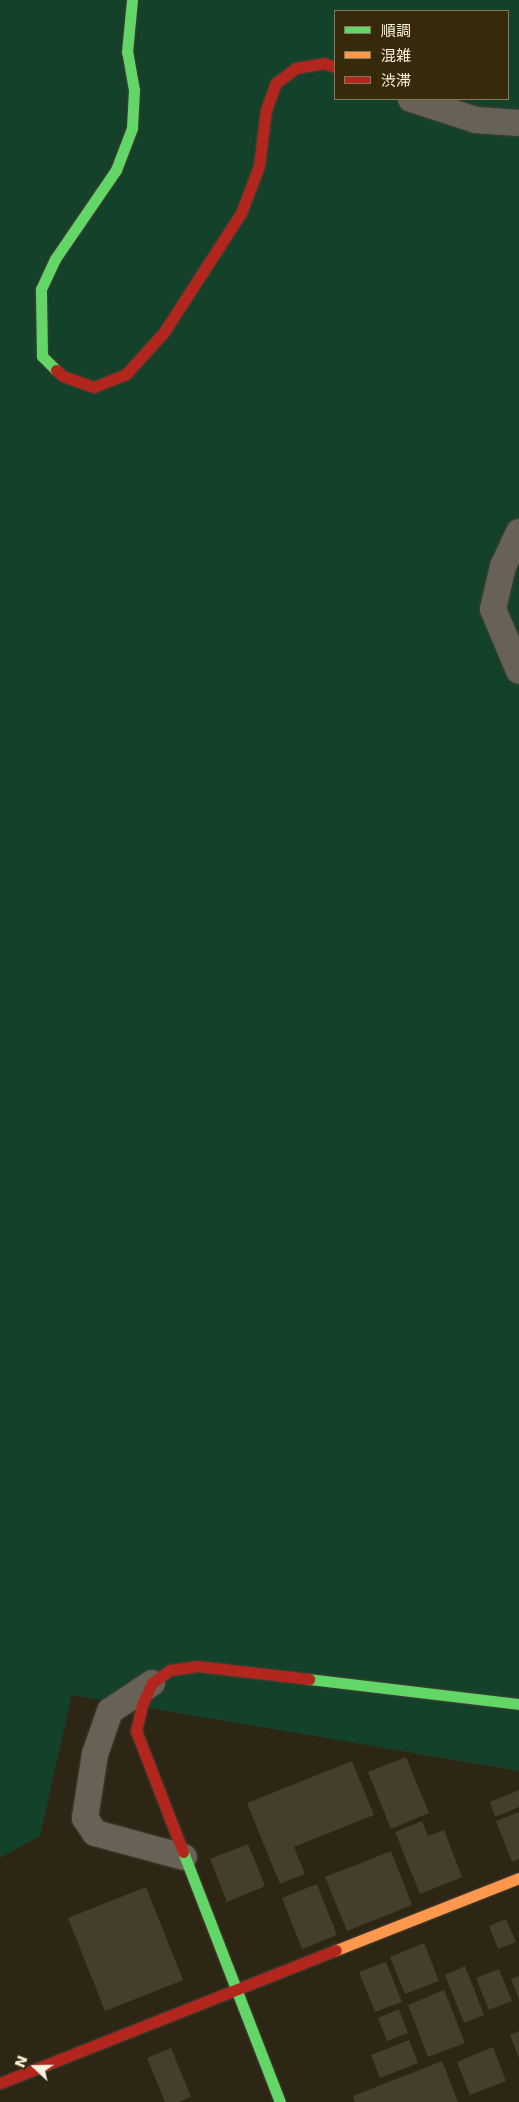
<!DOCTYPE html>
<meta charset="utf-8">
<style>
body{margin:0}
#map{position:relative;width:519px;height:2102px;overflow:hidden;background:#2d2615;font-family:"DejaVu Sans","Noto Sans JP",sans-serif}
div>[style]{position:absolute}
.green>*{inset:0;background:#14412a}
.building>*{inset:0;background:#463e2c}
.roads{filter:drop-shadow(0 0 1px #474134) drop-shadow(0 0 1px #474134)}
.street>*{height:26px;margin:-13px;padding:0 13px;transform-origin:13px;border-radius:13px;background:#686256}
.fast>*{height:11px;margin:-5.5px;padding:0 5.5px;transform-origin:5.5px;border-radius:5.5px;background:#63d668}
.slow>*{height:11px;margin:-5.5px;padding:0 5.5px;transform-origin:5.5px;border-radius:5.5px;background:#ff974d}
.jam>*{height:11px;margin:-5.5px;padding:0 5.5px;transform-origin:5.5px;border-radius:5.5px;background:#b3261e}
span{translate:-50% -50%;white-space:nowrap;text-align:center;line-height:1.15;-webkit-text-stroke:4.5px #372a0b;paint-order:stroke}
.legend{position:absolute;left:334px;top:10px;width:175px;height:90px;box-sizing:border-box;background:#372a0b;border:1px solid #857a61;margin:0;padding:6px 9px;list-style:none;font-size:15px;color:#fbf3e2}
.legend li{display:flex;align-items:center;gap:10px;height:25px}
.legend b{width:25px;border:1px solid #857a61}
.north{position:absolute;left:10px;top:2042px;width:50px;height:50px;-webkit-text-stroke:4px #372a0b;paint-order:stroke;rotate:291deg;font-size:14px;font-weight:700;line-height:20px;text-align:center;color:#fbf3e2}
.north::after{content:'';display:block;margin:auto;width:18px;height:22px;background:#fbf3e2;clip-path:polygon(50% 0,100% 100%,50% 72%,0 100%)}
</style>
<div id="map">
<div class="green">
<i style="clip-path:polygon(evenodd,0 0,519px 0,519px 1771px,72px 1695px,40px 1836px,0 1858px,0 0,335px 11px,508px 11px,508px 99px,335px 99px,335px 11px)"></i>
</div>
<div class="building">
<i style="clip-path:polygon(406px 1757px,429px 1813px,391px 1829px,368px 1772px)"></i>
<i style="clip-path:polygon(352px 1761px,374px 1815px,294px 1847px,305px 1874px,280px 1884px,247px 1803px)"></i>
<i style="clip-path:polygon(519px 1790px,519px 1807px,495px 1817px,490px 1802px)"></i>
<i style="clip-path:polygon(519px 1812px,519px 1859px,512px 1862px,496px 1821px)"></i>
<i style="clip-path:polygon(422px 1821px,428px 1836px,444px 1830px,462px 1877px,420px 1894px,395px 1832px)"></i>
<i style="clip-path:polygon(248px 1844px,265px 1886px,227px 1902px,210px 1859px)"></i>
<i style="clip-path:polygon(391px 1851px,412px 1905px,347px 1931px,325px 1877px)"></i>
<i style="clip-path:polygon(317px 1884px,337px 1935px,302px 1949px,282px 1898px)"></i>
<i style="clip-path:polygon(146px 1887px,183px 1980px,105px 2011px,68px 1918px)"></i>
<i style="clip-path:polygon(506px 1919px,516px 1942px,498px 1949px,489px 1926px)"></i>
<i style="clip-path:polygon(424px 1943px,439px 1981px,405px 1994px,390px 1957px)"></i>
<i style="clip-path:polygon(386px 1962px,402px 2002px,375px 2012px,359px 1972px)"></i>
<i style="clip-path:polygon(465px 1966px,484px 2015px,464px 2023px,445px 1975px)"></i>
<i style="clip-path:polygon(499px 1969px,512px 2001px,489px 2010px,476px 1978px)"></i>
<i style="clip-path:polygon(519px 1976px,519px 2000px,511px 1979px)"></i>
<i style="clip-path:polygon(444px 1990px,465px 2043px,428px 2057px,408px 2005px)"></i>
<i style="clip-path:polygon(399px 2009px,408px 2033px,387px 2041px,378px 2018px)"></i>
<i style="clip-path:polygon(519px 2031px,519px 2058px,510px 2035px)"></i>
<i style="clip-path:polygon(409px 2040px,418px 2063px,380px 2078px,371px 2055px)"></i>
<i style="clip-path:polygon(493px 2047px,506px 2081px,470px 2095px,457px 2062px)"></i>
<i style="clip-path:polygon(171px 2048px,191px 2097px,179px 2102px,165px 2102px,147px 2058px)"></i>
<i style="clip-path:polygon(442px 2061px,458px 2102px,355px 2102px,353px 2096px)"></i>
</div>
<div class="roads">
<div class="street">
<i style="left:411px;top:99px;width:68px;rotate:17.9deg"></i>
<i style="left:476px;top:120px;width:43px;rotate:4deg"></i>
<i style="left:519px;top:532px;width:38px;rotate:115deg"></i>
<i style="left:503px;top:566px;width:44px;rotate:103.1deg"></i>
<i style="left:493px;top:609px;width:67px;rotate:67.2deg"></i>
<i style="left:152px;top:1683px;width:50px;rotate:146.3deg"></i>
<i style="left:110px;top:1711px;width:46px;rotate:109.2deg"></i>
<i style="left:95px;top:1754px;width:65px;rotate:98.9deg"></i>
<i style="left:85px;top:1818px;width:18px;rotate:56deg"></i>
<i style="left:95px;top:1833px;width:92px;rotate:15.1deg"></i>
</div>
<div class="fast">
<i style="left:56px;top:370px;width:20px;rotate:-135deg"></i>
<i style="left:42px;top:356px;width:67px;rotate:-90.9deg"></i>
<i style="left:41px;top:289px;width:33px;rotate:-65deg"></i>
<i style="left:55px;top:259px;width:108px;rotate:-55.6deg"></i>
<i style="left:116px;top:170px;width:45px;rotate:-69.1deg"></i>
<i style="left:132px;top:128px;width:38px;rotate:-87deg"></i>
<i style="left:134px;top:90px;width:39px;rotate:-100deg"></i>
<i style="left:127px;top:52px;width:52px;rotate:-84.5deg"></i>
<i style="left:309px;top:1679px;width:211px;rotate:6.8deg"></i>
<i style="left:183px;top:1852px;width:268px;rotate:68.8deg"></i>
</div>
<div class="slow">
<i style="left:336px;top:1950px;width:197px;rotate:-21.5deg"></i>
</div>
<div class="jam">
<i style="left:56px;top:370px;width:9px;rotate:41deg"></i>
<i style="left:63px;top:376px;width:33px;rotate:20deg"></i>
<i style="left:94px;top:387px;width:35px;rotate:-22deg"></i>
<i style="left:126px;top:374px;width:57px;rotate:-47.9deg"></i>
<i style="left:164px;top:332px;width:142px;rotate:-57.1deg"></i>
<i style="left:241px;top:213px;width:50px;rotate:-69deg"></i>
<i style="left:259px;top:166px;width:56px;rotate:-82.9deg"></i>
<i style="left:266px;top:110px;width:29px;rotate:-70deg"></i>
<i style="left:276px;top:83px;width:25px;rotate:-37deg"></i>
<i style="left:296px;top:68px;width:27px;rotate:-10deg"></i>
<i style="left:323px;top:63px;width:13px;rotate:18deg"></i>
<i style="left:183px;top:1852px;width:130px;rotate:-111.2deg"></i>
<i style="left:136px;top:1731px;width:27px;rotate:-77deg"></i>
<i style="left:142px;top:1705px;width:24px;rotate:-66deg"></i>
<i style="left:152px;top:1683px;width:22px;rotate:-36deg"></i>
<i style="left:170px;top:1670px;width:27px;rotate:-8deg"></i>
<i style="left:197px;top:1666px;width:113px;rotate:6.6deg"></i>
<i style="left:0;top:2083px;width:361px;rotate:-21.6deg"></i>
</div>
</div>
<ul class="legend">
<li><b style="height:6px;background:#63d668"></b>順調</li>
<li><b style="height:6px;background:#ff974d"></b>混雑</li>
<li><b style="height:6px;background:#b3261e"></b>渋滞</li>
</ul>
<div class="north">N</div>
</div>
